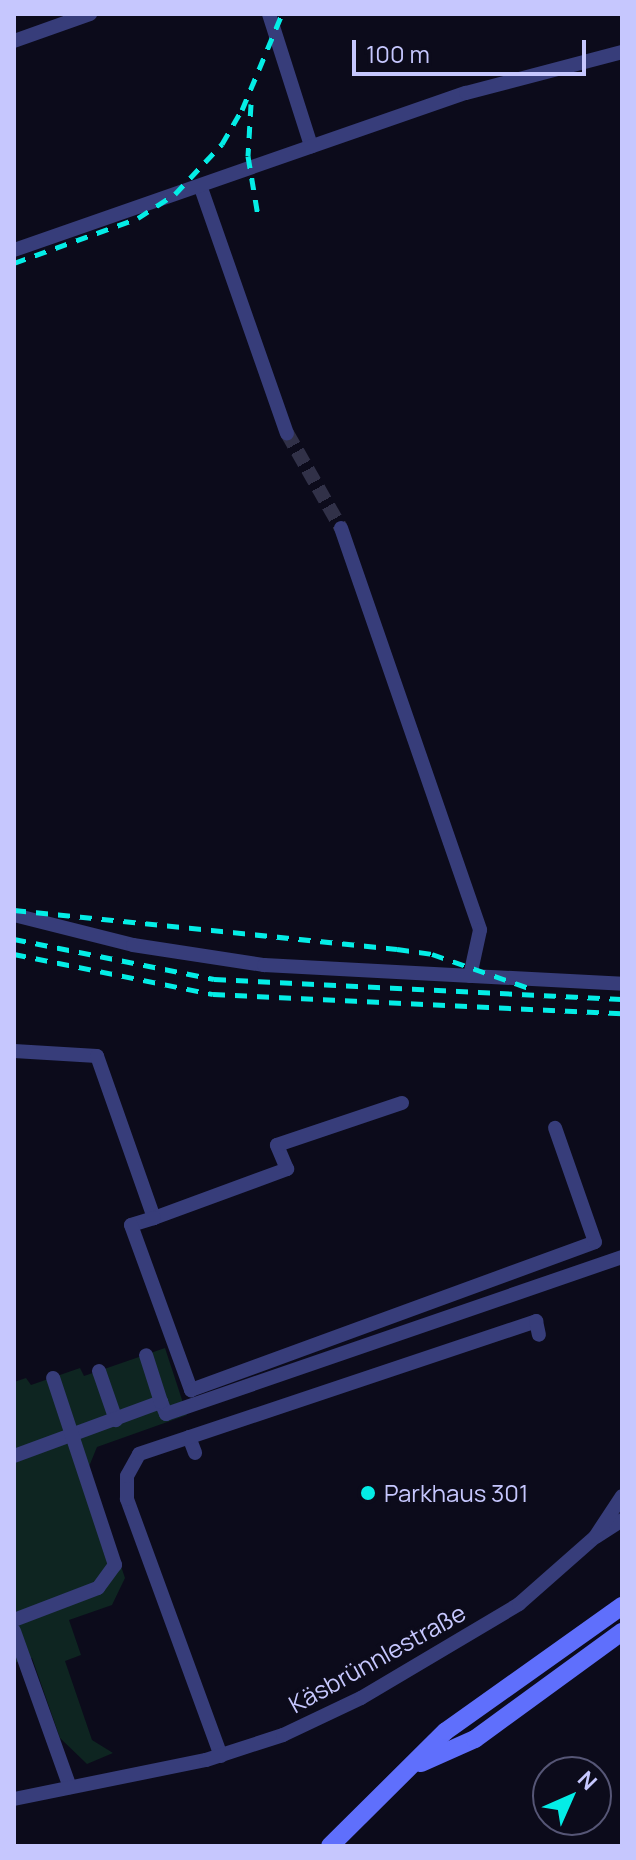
<!DOCTYPE html>
<meta charset="utf-8">
<style>
body{margin:0}
#map{position:relative;width:636px;height:1860px;overflow:hidden;background:#0c0b1b;font-family:Manrope,sans-serif}
div>[style]{position:absolute}
.green>*{inset:0;background:#0e2521}
.street-tunnel>*{height:14px;margin-top:-7px;transform-origin:0;background:repeating-linear-gradient(90deg,#313148 0 14px,transparent 0 21px)}
.street>*{height:14px;margin:-7px;padding:0 7px;transform-origin:7px;border-radius:7px;background:#373d7a}
.secondary>*{height:18px;margin:-9px;padding:0 9px;transform-origin:9px;border-radius:9px;background:#5f6ffc}
.rail>*{height:5px;margin-top:-2.5px;transform-origin:0;background:repeating-linear-gradient(90deg,#04ede6 0 12px,transparent 0 22px)}
.dots>*{width:22px;height:22px;translate:-50% -50%;box-sizing:border-box;border:4px solid #0c0b1b;border-radius:50%}
span{translate:-50% -50%;white-space:nowrap;text-align:center;line-height:1.15;-webkit-text-stroke:7px #0c0b1b;paint-order:stroke}
.poi-label{font-size:24px;color:#c6c7fe}
.left{translate:0 -50%;text-align:left}
.street-label{font-size:24px;color:#c6c7fe}
.frame{position:absolute;inset:0;border:16px solid #c6c7fe;pointer-events:none}
.north{position:absolute;left:532px;top:1756px;width:80px;height:80px;box-sizing:border-box;background:#0c0b1b;border:2px solid #565676;border-radius:50%;rotate:45deg;font-size:22px;font-weight:700;line-height:32px;text-align:center;color:#c6c7fe}
.north::after{content:'';display:block;margin:auto;width:28px;height:36px;background:#04ede6;clip-path:polygon(50% 0,100% 100%,50% 72%,0 100%)}
.scale{position:absolute;left:352px;top:40px;width:234px;height:36px;box-sizing:border-box;border:4px solid #c6c7fe;border-top:0;padding-left:10px;font-size:24px;line-height:28px;white-space:nowrap;color:#c6c7fe;-webkit-text-stroke:6px #0c0b1b;paint-order:stroke}
</style>
<div id="map">
<div class="green">
<i style="clip-path:polygon(165px 1348px,187px 1415px,97px 1447px,88px 1469px,125px 1578px,112px 1605px,69px 1620px,81px 1655px,65px 1661px,92px 1740px,113px 1753px,87px 1764px,60px 1738px,32px 1658px,14px 1663px,14px 1382px,26px 1378px,31px 1385px,80px 1368px,84px 1376px)"></i>
</div>
<div class="street-tunnel">
<i style="left:287px;top:433px;width:109px;rotate:60.4deg"></i>
</div>
<div class="street">
<i style="left:269px;top:14px;width:139px;rotate:72.3deg"></i>
<i style="left:14px;top:41px;width:81px;rotate:-19.6deg"></i>
<i style="left:201px;top:188px;width:260px;rotate:70.7deg"></i>
<i style="left:14px;top:250px;width:478px;rotate:-19.2deg"></i>
<i style="left:466px;top:93px;width:161px;rotate:-14.7deg"></i>
<i style="left:341px;top:528px;width:425px;rotate:70.9deg"></i>
<i style="left:480px;top:930px;width:47px;rotate:102.3deg"></i>
<i style="left:14px;top:915px;width:123px;rotate:14.1deg"></i>
<i style="left:133px;top:945px;width:133px;rotate:8.7deg"></i>
<i style="left:264px;top:965px;width:359px;rotate:3deg"></i>
<i style="left:14px;top:1051px;width:83px;rotate:3.4deg"></i>
<i style="left:97px;top:1056px;width:172px;rotate:70.6deg"></i>
<i style="left:154px;top:1218px;width:142px;rotate:-20.2deg"></i>
<i style="left:287px;top:1169px;width:26px;rotate:-113deg"></i>
<i style="left:277px;top:1145px;width:132px;rotate:-18.6deg"></i>
<i style="left:154px;top:1218px;width:24px;rotate:163deg"></i>
<i style="left:131px;top:1225px;width:176px;rotate:70deg"></i>
<i style="left:191px;top:1390px;width:430px;rotate:-20.1deg"></i>
<i style="left:595px;top:1242px;width:121px;rotate:-109.3deg"></i>
<i style="left:99px;top:1371px;width:52px;rotate:70.9deg"></i>
<i style="left:161px;top:1402px;width:13px;rotate:67deg"></i>
<i style="left:166px;top:1414px;width:482px;rotate:-19deg"></i>
<i style="left:189px;top:1437px;width:17px;rotate:69deg"></i>
<i style="left:14px;top:1456px;width:157px;rotate:-20.2deg"></i>
<i style="left:161px;top:1402px;width:49px;rotate:-107.7deg"></i>
<i style="left:596px;top:1537px;width:31px;rotate:-33deg"></i>
<i style="left:14px;top:1620px;width:90px;rotate:-20.9deg"></i>
<i style="left:98px;top:1588px;width:29px;rotate:-54deg"></i>
<i style="left:115px;top:1565px;width:197px;rotate:-108.3deg"></i>
<i style="left:14px;top:1631px;width:166px;rotate:70.3deg"></i>
<i style="left:221px;top:1756px;width:274px;rotate:-110.1deg"></i>
<i style="left:127px;top:1499px;width:23px;rotate:-90deg"></i>
<i style="left:127px;top:1476px;width:25px;rotate:-61deg"></i>
<i style="left:139px;top:1454px;width:419px;rotate:-18.5deg"></i>
<i style="left:536px;top:1321px;width:14px;rotate:78deg"></i>
<i style="left:14px;top:1799px;width:196px;rotate:-11.5deg"></i>
<i style="left:206px;top:1760px;width:81px;rotate:-18deg"></i>
<i style="left:283px;top:1735px;width:86px;rotate:-25.4deg"></i>
<i style="left:361px;top:1698px;width:184px;rotate:-30.7deg"></i>
<i style="left:519px;top:1604px;width:101px;rotate:-41.4deg"></i>
<i style="left:595px;top:1537px;width:49px;rotate:-56.6deg"></i>
</div>
<div class="secondary">
<i style="left:421px;top:1763px;width:59px;rotate:-24deg"></i>
<i style="left:475px;top:1739px;width:182px;rotate:-36.1deg"></i>
<i style="left:330px;top:1846px;width:163px;rotate:-44.8deg"></i>
<i style="left:446px;top:1731px;width:216px;rotate:-35.4deg"></i>
</div>
<div class="rail">
<i style="left:251px;top:104px;width:52px;rotate:93.3deg"></i>
<i style="left:248px;top:156px;width:61px;rotate:80.5deg"></i>
<i style="left:14px;top:263px;width:132px;rotate:-19.9deg"></i>
<i style="left:138px;top:218px;width:44px;rotate:-33deg"></i>
<i style="left:175px;top:194px;width:69px;rotate:-46.8deg"></i>
<i style="left:222px;top:144px;width:39px;rotate:-60deg"></i>
<i style="left:242px;top:110px;width:104px;rotate:-67.4deg"></i>
<i style="left:14px;top:910px;width:385px;rotate:5.8deg"></i>
<i style="left:397px;top:949px;width:35px;rotate:8deg"></i>
<i style="left:432px;top:954px;width:106px;rotate:19.3deg"></i>
<i style="left:14px;top:939px;width:204px;rotate:11.3deg"></i>
<i style="left:214px;top:979px;width:408px;rotate:2.8deg"></i>
<i style="left:14px;top:954px;width:203px;rotate:11.4deg"></i>
<i style="left:213px;top:994px;width:409px;rotate:2.7deg"></i>
</div>
<div class="dots">
<i style="left:368px;top:1493px;background:#04ede6"></i>
</div>
<div class="poi-label">
<span class="left" style="left:384px;top:1493px">Parkhaus 301</span>
</div>
<div class="street-label">
<span style="left:377px;top:1658px;rotate:-29deg">Käsbrünnlestraße</span>
</div>
<div class="frame"></div>
<div class="north">N</div>
<div class="scale">100 m</div>
</div>
